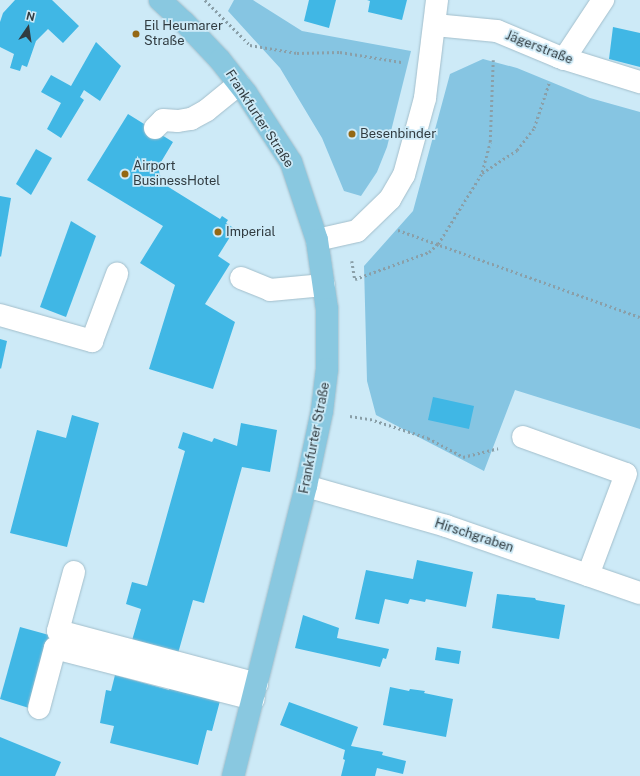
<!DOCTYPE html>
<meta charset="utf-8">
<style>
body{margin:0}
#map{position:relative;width:640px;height:776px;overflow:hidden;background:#cdeaf7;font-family:"Public Sans",sans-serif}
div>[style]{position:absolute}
.green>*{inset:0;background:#86c5e2}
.building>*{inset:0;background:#40b7e5}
.path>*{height:2.5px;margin-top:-1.25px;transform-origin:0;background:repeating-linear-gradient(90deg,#8a9fa8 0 2px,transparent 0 5px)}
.roads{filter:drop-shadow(0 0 1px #a2becb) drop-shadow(0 0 1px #a2becb)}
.minor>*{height:22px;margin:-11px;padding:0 11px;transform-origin:11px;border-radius:11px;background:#fff}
.major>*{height:22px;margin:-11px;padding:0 11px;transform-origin:11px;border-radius:11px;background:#89c8e0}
.dots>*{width:11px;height:11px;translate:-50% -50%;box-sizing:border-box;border:2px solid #cdeaf7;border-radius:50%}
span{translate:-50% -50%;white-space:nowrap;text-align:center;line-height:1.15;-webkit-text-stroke:3.5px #cdeaf7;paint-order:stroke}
.poi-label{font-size:13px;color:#313c41}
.left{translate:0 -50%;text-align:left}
.street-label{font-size:13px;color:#313c41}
.north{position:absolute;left:8px;top:8px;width:40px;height:40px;-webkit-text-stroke:3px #cdeaf7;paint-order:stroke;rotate:13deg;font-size:11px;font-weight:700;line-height:16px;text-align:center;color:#313c41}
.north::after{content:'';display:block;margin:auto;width:14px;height:18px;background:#313c41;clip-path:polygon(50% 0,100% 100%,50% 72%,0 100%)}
</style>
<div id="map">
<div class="green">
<i style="clip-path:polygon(234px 0,253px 0,302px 31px,411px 51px,387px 147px,377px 172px,361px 196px,344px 191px,322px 138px,280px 68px,228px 11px)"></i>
<i style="clip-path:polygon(483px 59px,517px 68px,590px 98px,640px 112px,640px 429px,515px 390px,484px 471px,376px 415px,367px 381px,364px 266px,413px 211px,450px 74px)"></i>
</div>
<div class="building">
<i style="clip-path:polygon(15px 0,52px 0,79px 26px,63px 43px,48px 29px,36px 41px,27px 67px,22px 65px,20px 71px,10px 68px,14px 54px,0 47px,0 22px,3px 13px)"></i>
<i style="clip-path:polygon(309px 0,336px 0,329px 28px,304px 21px)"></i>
<i style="clip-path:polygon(367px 0,407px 0,402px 20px,368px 12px,370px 1px)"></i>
<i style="clip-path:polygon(613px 27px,640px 33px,640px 67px,609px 59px)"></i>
<i style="clip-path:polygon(96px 42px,121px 66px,100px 101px,84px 90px,80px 97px,84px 100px,61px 138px,47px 129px,61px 103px,41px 92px,51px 75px,71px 86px)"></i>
<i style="clip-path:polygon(128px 114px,173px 142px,158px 167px,162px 183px,220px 219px,222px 216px,228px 220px,226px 223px,235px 229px,218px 256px,230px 264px,205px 304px,235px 322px,213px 389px,149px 369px,175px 285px,140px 263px,163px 226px,87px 180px)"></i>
<i style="clip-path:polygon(36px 149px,52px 158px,31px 195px,16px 184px)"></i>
<i style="clip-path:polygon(0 196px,11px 198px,1px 257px,0 256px)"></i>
<i style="clip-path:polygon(71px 221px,96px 236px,66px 317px,40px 307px)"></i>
<i style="clip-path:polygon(0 339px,7px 341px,1px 369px,0 368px)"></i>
<i style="clip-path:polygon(433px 397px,474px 406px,469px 429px,428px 420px)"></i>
<i style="clip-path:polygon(72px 415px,99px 423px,67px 547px,10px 533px,37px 430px,66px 438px)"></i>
<i style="clip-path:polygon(241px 423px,277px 430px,270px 472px,242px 467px,204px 603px,193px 600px,177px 657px,131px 644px,141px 609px,126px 604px,132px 582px,147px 586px,185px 451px,178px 448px,183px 432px,212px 442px,214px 438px,237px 446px)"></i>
<i style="clip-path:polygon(417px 560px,473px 572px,466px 607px,426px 599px,425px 602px,410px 599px,408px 604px,385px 599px,379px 624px,355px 619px,366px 570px,413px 579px)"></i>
<i style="clip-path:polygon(497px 594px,535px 598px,536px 600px,565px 605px,559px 639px,492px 628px)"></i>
<i style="clip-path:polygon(303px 615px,339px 628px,337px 638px,389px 649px,386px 659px,383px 658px,380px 667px,295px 648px)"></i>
<i style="clip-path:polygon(20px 627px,49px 635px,29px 708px,0 699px)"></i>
<i style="clip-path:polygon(437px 647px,461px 651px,459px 664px,435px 660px)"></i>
<i style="clip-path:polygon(115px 675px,169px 690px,171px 685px,221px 697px,212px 731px,207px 730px,198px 765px,110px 743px,114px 726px,100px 723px,106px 690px,111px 691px)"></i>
<i style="clip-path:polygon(390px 687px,409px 691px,410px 689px,425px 691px,424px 693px,453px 699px,446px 737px,383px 725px)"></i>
<i style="clip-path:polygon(289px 702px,358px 727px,351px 746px,383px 752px,382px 755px,406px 761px,403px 774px,377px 768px,375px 776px,341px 776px,345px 760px,343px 759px,345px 750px,280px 725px)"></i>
<i style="clip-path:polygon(0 737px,61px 762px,55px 776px,0 776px)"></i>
</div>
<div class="path">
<i style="left:205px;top:0;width:64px;rotate:45deg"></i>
<i style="left:250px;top:45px;width:48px;rotate:9.7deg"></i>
<i style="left:297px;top:53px;width:43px;rotate:-1.3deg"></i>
<i style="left:340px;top:52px;width:62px;rotate:9.3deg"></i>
<i style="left:482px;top:172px;width:31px;rotate:-75deg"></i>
<i style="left:490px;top:142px;width:82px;rotate:-87.9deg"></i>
<i style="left:398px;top:230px;width:257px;rotate:19.8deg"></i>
<i style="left:352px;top:261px;width:18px;rotate:81deg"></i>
<i style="left:355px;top:279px;width:79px;rotate:-20deg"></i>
<i style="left:429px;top:252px;width:12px;rotate:-42deg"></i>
<i style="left:438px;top:244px;width:84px;rotate:-58.2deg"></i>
<i style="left:482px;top:173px;width:42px;rotate:-33.3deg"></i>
<i style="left:517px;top:150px;width:28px;rotate:-52deg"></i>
<i style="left:534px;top:128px;width:47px;rotate:-71.6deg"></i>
<i style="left:350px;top:416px;width:20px;rotate:9deg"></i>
<i style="left:370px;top:419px;width:61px;rotate:18.1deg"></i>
<i style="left:428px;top:438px;width:40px;rotate:28deg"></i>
<i style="left:463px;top:457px;width:36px;rotate:-14deg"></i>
</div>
<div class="roads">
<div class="minor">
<i style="left:435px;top:25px;width:62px;rotate:5.5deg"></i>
<i style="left:497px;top:31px;width:67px;rotate:22.8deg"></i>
<i style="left:559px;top:57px;width:85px;rotate:17.2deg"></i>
<i style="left:564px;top:59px;width:71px;rotate:-56.5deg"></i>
<i style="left:155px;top:128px;width:11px;rotate:-45deg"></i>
<i style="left:163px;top:120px;width:15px;rotate:4deg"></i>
<i style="left:178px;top:121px;width:13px;rotate:-9deg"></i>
<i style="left:191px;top:119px;width:18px;rotate:-29deg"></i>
<i style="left:207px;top:110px;width:41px;rotate:-39.1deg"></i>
<i style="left:317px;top:240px;width:41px;rotate:-12.7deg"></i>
<i style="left:357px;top:231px;width:46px;rotate:-44.1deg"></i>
<i style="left:390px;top:199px;width:28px;rotate:-60deg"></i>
<i style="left:404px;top:175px;width:80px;rotate:-74.7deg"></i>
<i style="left:425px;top:98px;width:99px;rotate:-83deg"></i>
<i style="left:241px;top:278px;width:31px;rotate:22deg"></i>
<i style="left:270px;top:290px;width:54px;rotate:-5.3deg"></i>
<i style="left:0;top:315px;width:96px;rotate:15.8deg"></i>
<i style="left:92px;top:341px;width:72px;rotate:-69.5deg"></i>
<i style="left:523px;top:437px;width:109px;rotate:19.8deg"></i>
<i style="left:626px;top:474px;width:108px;rotate:110.6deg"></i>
<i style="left:306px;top:486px;width:146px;rotate:15.9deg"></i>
<i style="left:446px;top:526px;width:205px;rotate:19.1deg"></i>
<i style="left:74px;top:572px;width:61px;rotate:105.2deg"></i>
<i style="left:58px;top:631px;width:206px;rotate:14.9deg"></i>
<i style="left:39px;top:708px;width:62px;rotate:-75.1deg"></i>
<i style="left:55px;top:648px;width:205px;rotate:14.4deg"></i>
</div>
<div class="major">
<i style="left:160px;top:0;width:33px;rotate:43deg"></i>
<i style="left:184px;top:22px;width:52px;rotate:46.5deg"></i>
<i style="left:220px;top:60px;width:42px;rotate:51.8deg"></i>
<i style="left:246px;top:93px;width:82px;rotate:56.9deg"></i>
<i style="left:291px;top:162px;width:82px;rotate:71.6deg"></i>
<i style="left:317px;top:240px;width:70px;rotate:81.8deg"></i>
<i style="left:327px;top:309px;width:60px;rotate:90deg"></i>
<i style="left:327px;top:369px;width:42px;rotate:96.8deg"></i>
<i style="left:322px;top:411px;width:77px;rotate:102deg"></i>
<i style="left:306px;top:486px;width:299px;rotate:104.1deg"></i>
</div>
</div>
<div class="dots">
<i style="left:136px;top:34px;background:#946814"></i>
<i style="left:352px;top:134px;background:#946814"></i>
<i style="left:125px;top:174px;background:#946814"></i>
<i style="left:218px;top:232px;background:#946814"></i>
</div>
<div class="poi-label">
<span class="left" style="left:144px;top:34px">Eil Heumarer<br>Straße</span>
<span class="left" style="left:360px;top:134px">Besenbinder</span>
<span class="left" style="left:133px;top:174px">Airport<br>BusinessHotel</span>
<span class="left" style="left:226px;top:232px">Imperial</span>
</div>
<div class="street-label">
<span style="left:539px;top:48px;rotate:21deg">Jägerstraße</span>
<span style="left:259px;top:119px;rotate:57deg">Frankfurter Straße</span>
<span style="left:315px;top:438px;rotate:-79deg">Frankfurter Straße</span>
<span style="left:474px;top:536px;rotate:18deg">Hirschgraben</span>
</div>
<div class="north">N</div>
</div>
